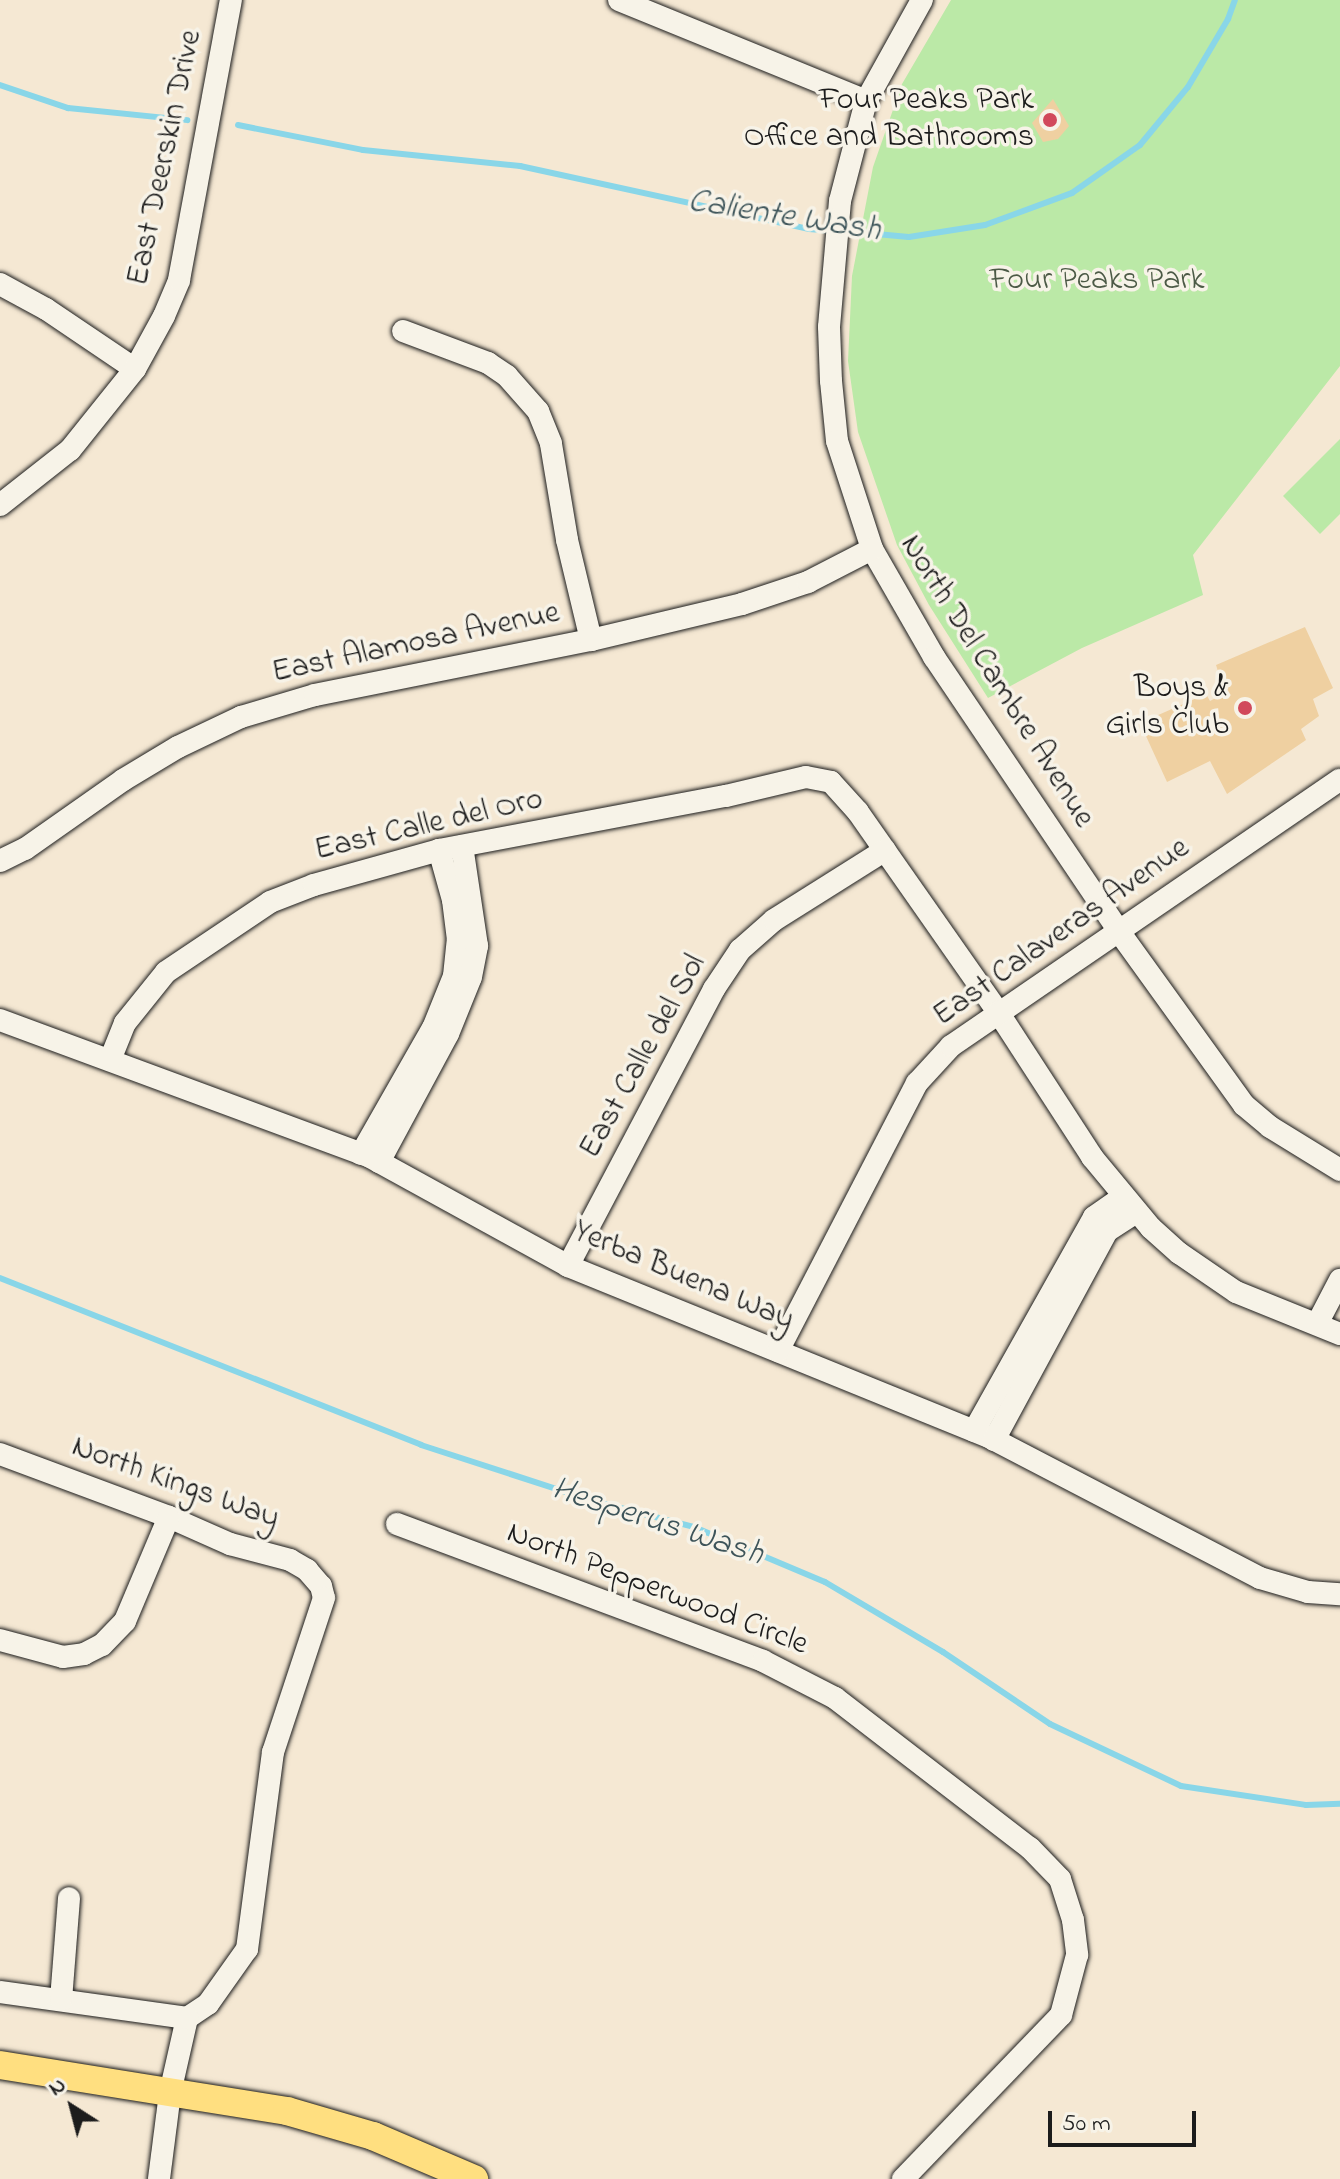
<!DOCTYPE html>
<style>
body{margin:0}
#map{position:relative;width:1340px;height:2179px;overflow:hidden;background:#f5e8d3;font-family:"Indie Flower",sans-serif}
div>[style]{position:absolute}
.green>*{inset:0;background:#bbe9a7}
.stream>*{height:6px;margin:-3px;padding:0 3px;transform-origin:3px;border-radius:3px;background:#89d6e8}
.building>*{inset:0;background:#efd0a1}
.roads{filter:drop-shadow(0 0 2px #1c1c1c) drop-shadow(0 0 2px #1c1c1c)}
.minor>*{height:22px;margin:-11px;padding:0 11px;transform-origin:11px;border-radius:11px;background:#f7f3e8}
.major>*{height:28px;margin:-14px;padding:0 14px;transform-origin:14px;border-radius:14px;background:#ffdf80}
.dots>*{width:22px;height:22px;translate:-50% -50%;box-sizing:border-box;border:4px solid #f7f3e8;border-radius:50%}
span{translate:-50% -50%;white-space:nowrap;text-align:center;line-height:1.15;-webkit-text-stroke:7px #f7f3e8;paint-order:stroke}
.poi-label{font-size:32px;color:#1c1c1c}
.right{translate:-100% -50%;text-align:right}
.street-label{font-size:32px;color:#1c1c1c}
.park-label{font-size:32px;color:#4c5a46}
.water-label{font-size:34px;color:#3d5459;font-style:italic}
.north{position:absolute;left:32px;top:2067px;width:80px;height:80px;-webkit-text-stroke:6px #f7f3e8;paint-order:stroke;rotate:324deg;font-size:22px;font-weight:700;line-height:32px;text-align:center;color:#1c1c1c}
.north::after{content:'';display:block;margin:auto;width:28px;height:36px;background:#1c1c1c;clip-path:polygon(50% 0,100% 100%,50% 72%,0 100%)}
.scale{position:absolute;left:1048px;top:2111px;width:148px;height:36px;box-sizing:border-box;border:4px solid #1c1c1c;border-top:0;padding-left:10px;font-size:24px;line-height:28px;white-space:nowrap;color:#1c1c1c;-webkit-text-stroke:6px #f7f3e8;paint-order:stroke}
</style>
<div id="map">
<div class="green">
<i style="clip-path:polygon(951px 0,1340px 0,1340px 366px,1193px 555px,1203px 595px,1082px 648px,988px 698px,929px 605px,897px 545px,858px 432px,848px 361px,852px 276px,873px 167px,902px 84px)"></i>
<i style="clip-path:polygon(1340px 439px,1340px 514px,1320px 534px,1283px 496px)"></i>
</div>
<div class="stream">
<i style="left:0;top:85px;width:72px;rotate:18.7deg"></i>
<i style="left:68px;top:108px;width:120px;rotate:5.8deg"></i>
<i style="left:238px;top:125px;width:127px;rotate:11.3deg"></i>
<i style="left:363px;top:150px;width:158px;rotate:5.8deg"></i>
<i style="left:520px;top:166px;width:296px;rotate:12.3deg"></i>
<i style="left:809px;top:229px;width:24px;rotate:5deg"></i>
<i style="left:844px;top:231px;width:65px;rotate:5.3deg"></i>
<i style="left:909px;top:237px;width:77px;rotate:-9deg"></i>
<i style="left:985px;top:225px;width:93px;rotate:-20.2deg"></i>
<i style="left:1072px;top:193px;width:83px;rotate:-35.2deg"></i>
<i style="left:1140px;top:145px;width:75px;rotate:-50.4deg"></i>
<i style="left:1188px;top:87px;width:79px;rotate:-59.5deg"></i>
<i style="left:1228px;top:19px;width:20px;rotate:-70deg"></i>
<i style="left:0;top:1278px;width:453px;rotate:21.6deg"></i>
<i style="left:421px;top:1445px;width:178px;rotate:18deg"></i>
<i style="left:590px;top:1500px;width:107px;rotate:14.6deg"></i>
<i style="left:694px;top:1527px;width:142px;rotate:22.8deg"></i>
<i style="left:825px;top:1582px;width:137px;rotate:30.7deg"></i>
<i style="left:943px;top:1652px;width:129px;rotate:33.9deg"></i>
<i style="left:1050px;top:1724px;width:145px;rotate:25.3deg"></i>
<i style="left:1181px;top:1786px;width:126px;rotate:8.6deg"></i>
<i style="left:1306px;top:1805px;width:34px;rotate:-2deg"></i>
</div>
<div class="building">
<i style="clip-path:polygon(1053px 99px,1069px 126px,1058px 139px,1043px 142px,1032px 123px)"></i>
<i style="clip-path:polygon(1305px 627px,1333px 688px,1313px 699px,1319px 716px,1301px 729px,1306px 740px,1227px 794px,1210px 761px,1167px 782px,1140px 723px,1206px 694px,1210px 701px,1225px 693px,1216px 665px)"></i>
</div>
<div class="roads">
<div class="minor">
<i style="left:619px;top:0;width:267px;rotate:22.2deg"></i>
<i style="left:922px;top:0;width:115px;rotate:119deg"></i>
<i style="left:866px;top:101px;width:103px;rotate:104.6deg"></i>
<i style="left:840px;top:201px;width:126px;rotate:95deg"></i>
<i style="left:829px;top:327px;width:54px;rotate:87.9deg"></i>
<i style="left:831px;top:381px;width:60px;rotate:84.3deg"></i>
<i style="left:837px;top:441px;width:114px;rotate:72deg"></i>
<i style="left:872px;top:549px;width:125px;rotate:60.1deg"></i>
<i style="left:934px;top:657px;width:333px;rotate:56deg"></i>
<i style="left:1120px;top:933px;width:212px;rotate:54.2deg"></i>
<i style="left:1244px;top:1105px;width:34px;rotate:40deg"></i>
<i style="left:1270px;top:1127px;width:82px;rotate:31.6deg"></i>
<i style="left:0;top:284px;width:52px;rotate:28.5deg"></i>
<i style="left:46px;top:309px;width:107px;rotate:34deg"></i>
<i style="left:403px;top:331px;width:91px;rotate:20.6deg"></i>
<i style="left:488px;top:363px;width:23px;rotate:34deg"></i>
<i style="left:507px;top:376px;width:47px;rotate:48.5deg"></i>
<i style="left:538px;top:411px;width:35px;rotate:68deg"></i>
<i style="left:551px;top:444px;width:97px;rotate:80.5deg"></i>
<i style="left:567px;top:540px;width:103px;rotate:76.5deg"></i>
<i style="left:0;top:505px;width:89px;rotate:-38.2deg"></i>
<i style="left:70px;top:450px;width:104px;rotate:-51.3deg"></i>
<i style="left:135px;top:369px;width:60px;rotate:-61.3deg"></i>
<i style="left:164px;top:316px;width:39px;rotate:-67deg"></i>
<i style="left:179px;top:280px;width:285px;rotate:-79.5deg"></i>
<i style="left:0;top:861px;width:28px;rotate:-26deg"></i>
<i style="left:25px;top:849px;width:120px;rotate:-35.1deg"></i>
<i style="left:123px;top:780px;width:64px;rotate:-31deg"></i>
<i style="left:178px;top:747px;width:70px;rotate:-25.5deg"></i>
<i style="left:241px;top:717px;width:77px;rotate:-16.6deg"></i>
<i style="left:315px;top:695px;width:281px;rotate:-11.3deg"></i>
<i style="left:591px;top:640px;width:155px;rotate:-13.4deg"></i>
<i style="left:742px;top:604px;width:70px;rotate:-18.4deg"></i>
<i style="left:808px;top:582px;width:72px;rotate:-27.3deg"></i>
<i style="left:0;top:1020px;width:395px;rotate:20.3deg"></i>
<i style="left:370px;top:1157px;width:226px;rotate:28.8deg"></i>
<i style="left:568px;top:1266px;width:454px;rotate:22.1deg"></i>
<i style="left:989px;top:1437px;width:305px;rotate:27.5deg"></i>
<i style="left:1260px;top:1578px;width:50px;rotate:16.3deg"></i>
<i style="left:1308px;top:1592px;width:32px;rotate:4deg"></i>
<i style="left:110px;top:1060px;width:40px;rotate:-68deg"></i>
<i style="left:125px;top:1023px;width:65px;rotate:-51.2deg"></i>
<i style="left:166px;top:972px;width:125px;rotate:-33.9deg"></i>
<i style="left:270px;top:902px;width:47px;rotate:-21.1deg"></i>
<i style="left:314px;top:885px;width:130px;rotate:-15.6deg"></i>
<i style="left:439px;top:850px;width:292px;rotate:-10.7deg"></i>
<i style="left:726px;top:796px;width:82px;rotate:-13.4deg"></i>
<i style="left:806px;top:777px;width:25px;rotate:11deg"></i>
<i style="left:831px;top:782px;width:40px;rotate:48deg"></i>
<i style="left:858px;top:812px;width:244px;rotate:55deg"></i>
<i style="left:998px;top:1012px;width:173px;rotate:57deg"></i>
<i style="left:1092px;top:1157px;width:92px;rotate:50.3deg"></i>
<i style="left:1151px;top:1228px;width:38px;rotate:42deg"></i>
<i style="left:1179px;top:1253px;width:69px;rotate:34.4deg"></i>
<i style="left:1236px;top:1292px;width:112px;rotate:22deg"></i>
<i style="left:361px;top:1154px;width:145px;rotate:-60.3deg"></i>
<i style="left:433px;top:1028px;width:56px;rotate:-68deg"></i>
<i style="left:454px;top:976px;width:36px;rotate:-84deg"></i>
<i style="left:458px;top:940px;width:40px;rotate:-97.1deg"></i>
<i style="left:453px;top:900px;width:52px;rotate:-105.6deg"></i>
<i style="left:379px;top:1162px;width:145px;rotate:-61.7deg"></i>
<i style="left:448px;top:1034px;width:61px;rotate:-68deg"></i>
<i style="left:471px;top:977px;width:32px;rotate:-79deg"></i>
<i style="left:477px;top:946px;width:101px;rotate:-98.5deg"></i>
<i style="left:568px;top:1266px;width:313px;rotate:-62.2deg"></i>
<i style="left:714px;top:989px;width:47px;rotate:-56.3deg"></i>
<i style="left:740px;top:950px;width:45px;rotate:-41.4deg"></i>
<i style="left:774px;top:920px;width:131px;rotate:-32.2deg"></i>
<i style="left:1317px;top:1324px;width:50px;rotate:-62.4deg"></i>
<i style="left:778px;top:1351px;width:302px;rotate:-62.6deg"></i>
<i style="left:917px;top:1083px;width:50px;rotate:-47.4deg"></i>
<i style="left:951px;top:1046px;width:471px;rotate:-34.4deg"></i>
<i style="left:974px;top:1431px;width:245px;rotate:-60.7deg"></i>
<i style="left:1094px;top:1217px;width:35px;rotate:-35deg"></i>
<i style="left:994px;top:1440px;width:238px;rotate:-61.6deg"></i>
<i style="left:1107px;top:1231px;width:35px;rotate:-33deg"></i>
<i style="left:0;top:1454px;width:180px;rotate:20.4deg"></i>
<i style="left:169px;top:1517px;width:67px;rotate:23.9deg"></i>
<i style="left:230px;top:1544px;width:62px;rotate:14.9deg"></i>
<i style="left:290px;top:1560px;width:20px;rotate:30deg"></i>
<i style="left:307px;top:1570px;width:21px;rotate:49deg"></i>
<i style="left:321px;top:1586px;width:12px;rotate:76deg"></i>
<i style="left:324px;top:1598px;width:162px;rotate:108.3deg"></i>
<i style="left:273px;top:1752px;width:199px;rotate:97.5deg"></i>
<i style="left:247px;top:1949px;width:67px;rotate:125.3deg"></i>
<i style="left:208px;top:2004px;width:25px;rotate:146deg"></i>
<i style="left:187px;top:2018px;width:77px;rotate:102.8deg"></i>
<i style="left:170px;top:2093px;width:87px;rotate:97.3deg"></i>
<i style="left:397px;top:1524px;width:391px;rotate:20.5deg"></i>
<i style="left:763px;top:1661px;width:81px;rotate:27.2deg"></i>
<i style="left:835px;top:1698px;width:246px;rotate:37.6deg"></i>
<i style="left:1030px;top:1848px;width:43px;rotate:45.9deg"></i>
<i style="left:1060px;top:1879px;width:43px;rotate:72.4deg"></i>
<i style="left:1073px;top:1920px;width:35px;rotate:83deg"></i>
<i style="left:1077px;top:1955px;width:62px;rotate:104.9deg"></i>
<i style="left:1061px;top:2015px;width:228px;rotate:133.9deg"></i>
<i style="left:0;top:1640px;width:65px;rotate:15.1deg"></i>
<i style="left:63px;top:1657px;width:21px;rotate:-8deg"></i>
<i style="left:84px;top:1654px;width:20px;rotate:-27deg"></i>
<i style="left:102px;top:1645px;width:33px;rotate:-46deg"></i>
<i style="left:125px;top:1621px;width:113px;rotate:-67.1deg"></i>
<i style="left:0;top:1992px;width:189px;rotate:7.9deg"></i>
<i style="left:61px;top:2000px;width:102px;rotate:-85.5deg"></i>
</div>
<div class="major">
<i style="left:0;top:2065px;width:291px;rotate:9.1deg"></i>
<i style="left:287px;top:2111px;width:90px;rotate:16.2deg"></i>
<i style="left:373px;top:2136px;width:110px;rotate:23.1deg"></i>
</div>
</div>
<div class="dots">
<i style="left:1050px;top:120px;background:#d1495b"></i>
<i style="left:1245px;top:708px;background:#d1495b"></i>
</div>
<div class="poi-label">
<span class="right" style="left:1034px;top:120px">Four Peaks Park<br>Office and Bathrooms</span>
<span class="right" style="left:1229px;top:708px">Boys &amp;<br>Girls Club</span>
</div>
<div class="street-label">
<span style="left:166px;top:158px;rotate:-78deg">East Deerskin Drive</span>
<span style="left:416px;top:644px;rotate:-12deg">East Alamosa Avenue</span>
<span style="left:996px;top:682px;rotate:58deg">North Del Cambre Avenue</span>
<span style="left:429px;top:826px;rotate:-13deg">East Calle del Oro</span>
<span style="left:1062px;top:933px;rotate:-35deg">East Calaveras Avenue</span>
<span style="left:644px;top:1057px;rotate:-61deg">East Calle del Sol</span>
<span style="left:683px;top:1277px;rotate:23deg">Yerba Buena Way</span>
<span style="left:175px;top:1484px;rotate:20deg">North Kings Way</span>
<span style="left:657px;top:1590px;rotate:21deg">North Pepperwood Circle</span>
</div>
<div class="park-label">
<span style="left:1097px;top:281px">Four Peaks Park</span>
</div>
<div class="water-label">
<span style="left:784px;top:217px;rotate:9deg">Caliente Wash</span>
<span style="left:657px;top:1523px;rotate:18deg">Hesperus Wash</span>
</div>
<div class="north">N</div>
<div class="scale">50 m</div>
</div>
